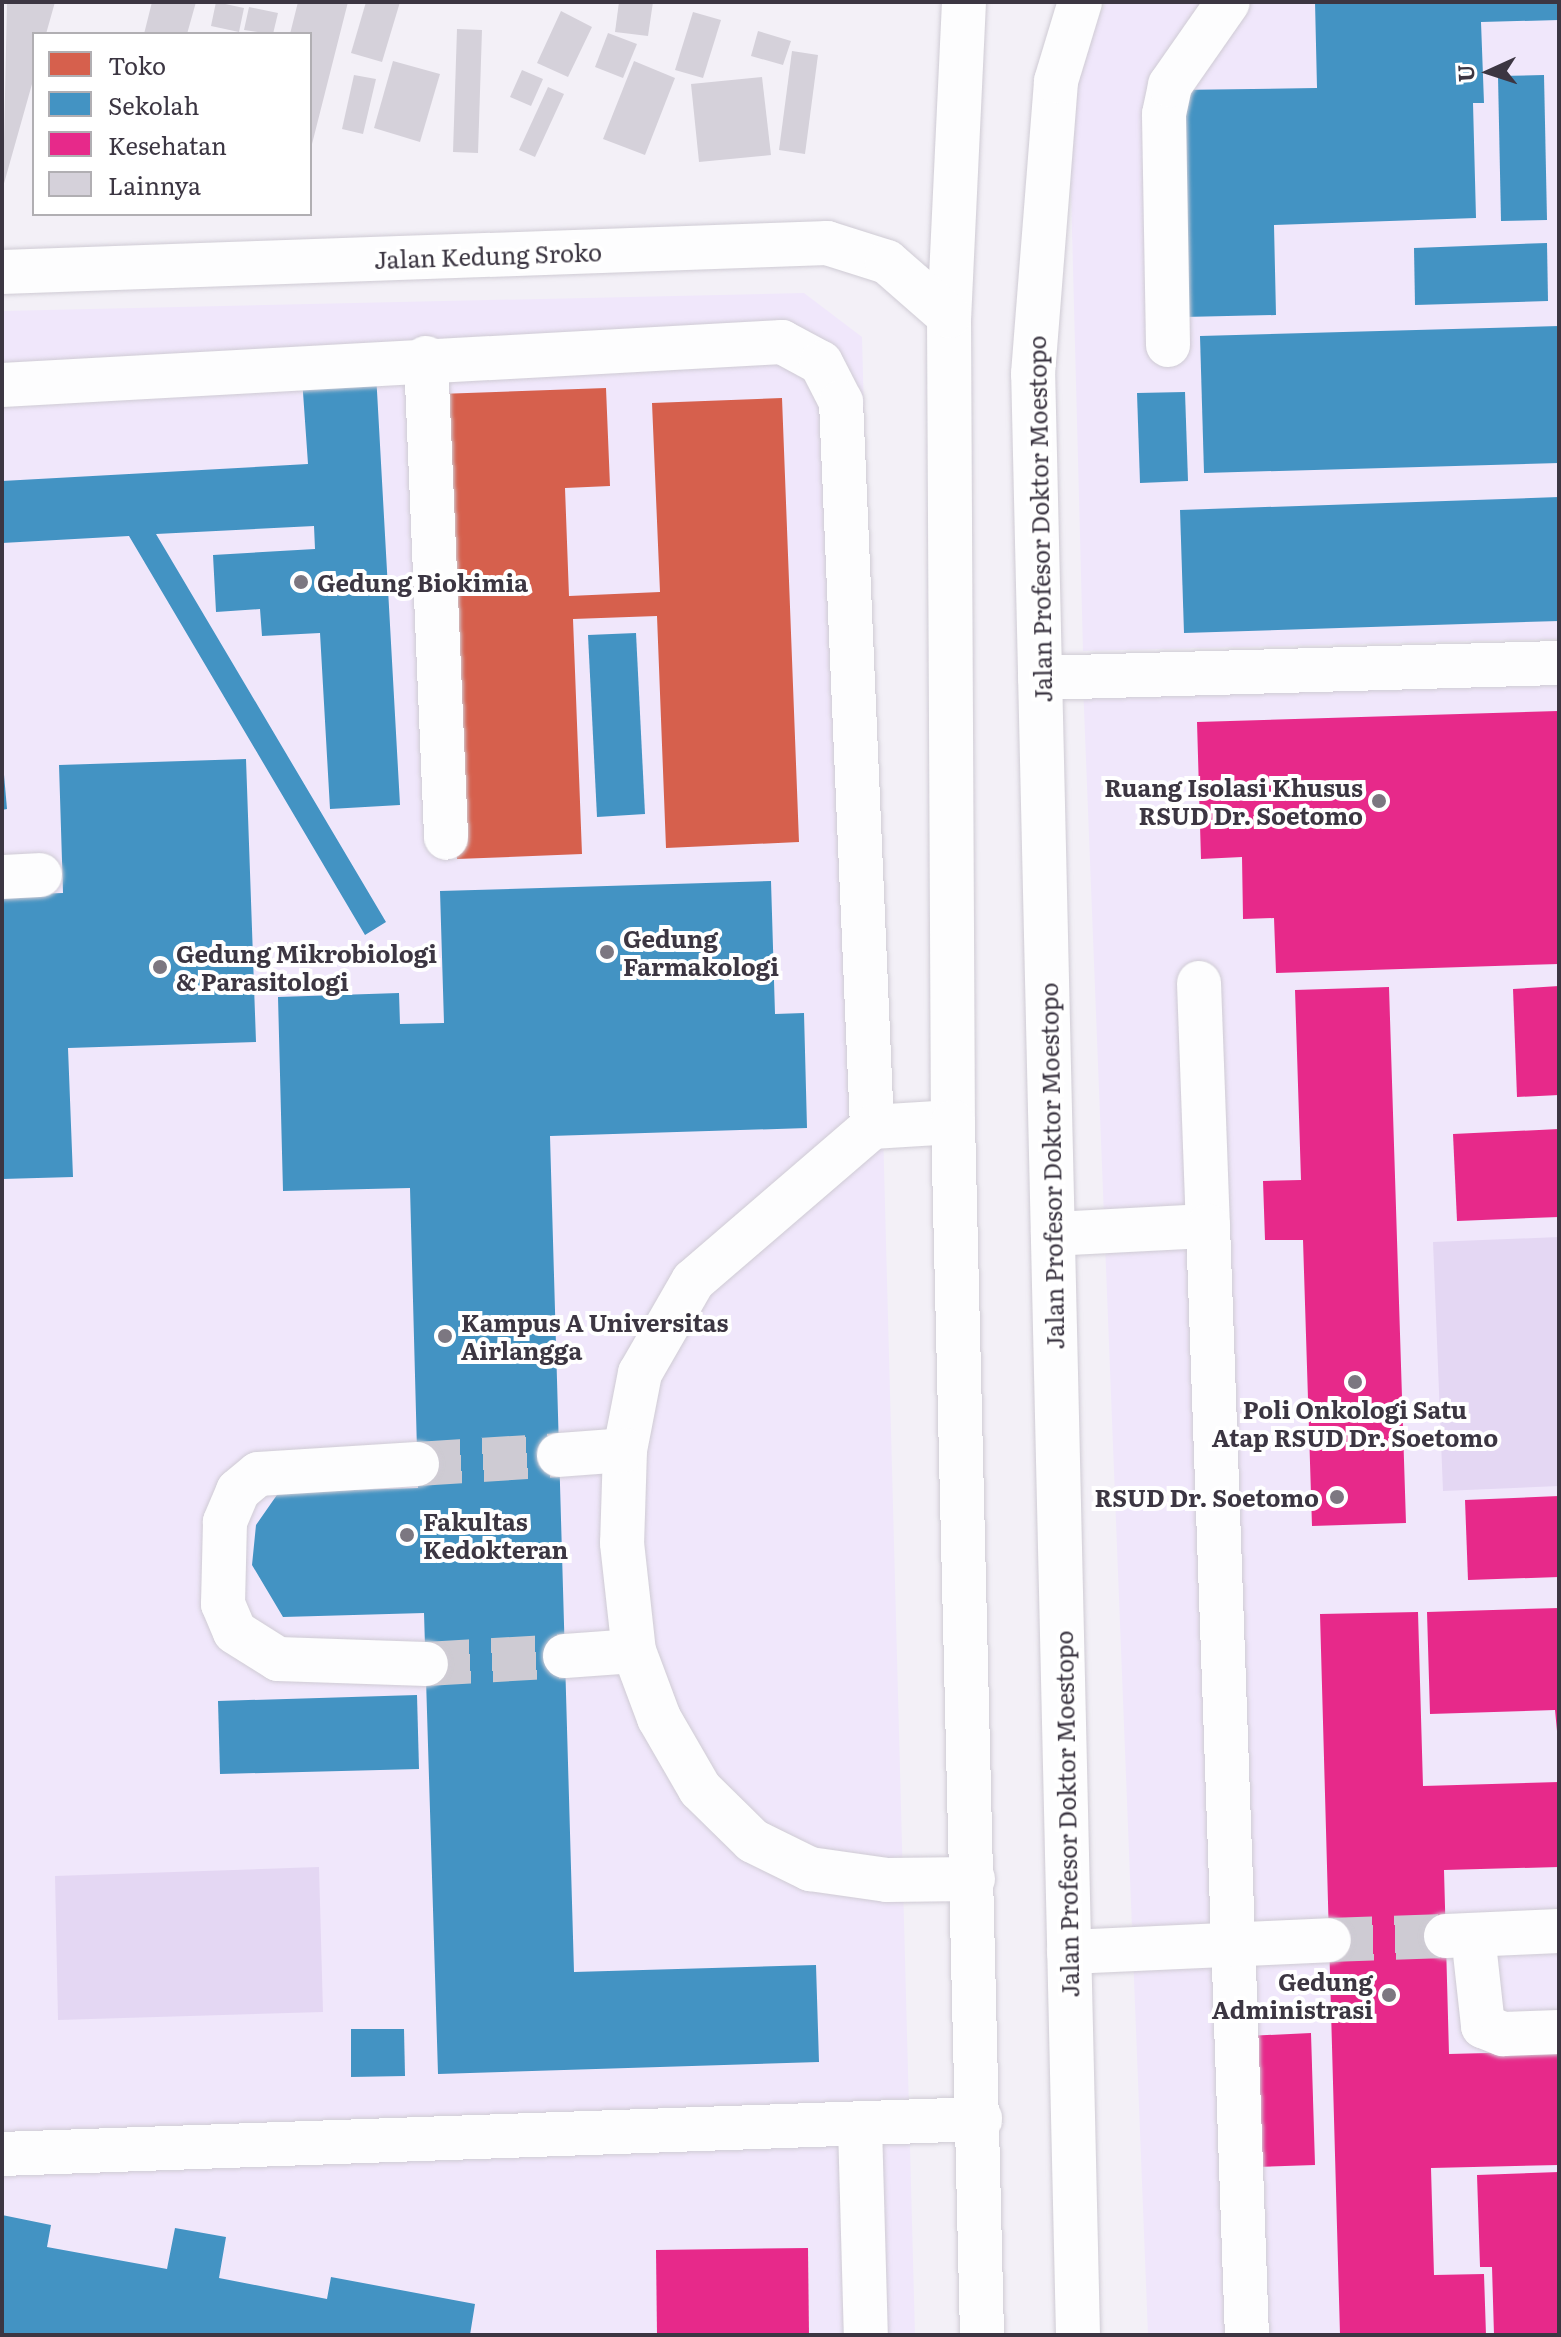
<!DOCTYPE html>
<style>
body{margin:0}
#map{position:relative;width:1561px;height:2337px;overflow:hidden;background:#f3f0f7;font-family:Literata,serif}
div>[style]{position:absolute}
.built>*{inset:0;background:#f0e7fb}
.green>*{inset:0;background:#e4d7f3}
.shops>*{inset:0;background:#d6604d}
.schools>*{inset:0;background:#4393c3}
.health>*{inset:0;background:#e7298a}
.building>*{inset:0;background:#d5d1da}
.minor-tunnel>*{height:44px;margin-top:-22px;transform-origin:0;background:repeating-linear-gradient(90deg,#cecbd3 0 44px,transparent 0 66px)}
.roads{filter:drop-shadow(0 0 2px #cfcbd4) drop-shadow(0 0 2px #cfcbd4)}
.minor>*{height:44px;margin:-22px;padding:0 22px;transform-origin:22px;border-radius:22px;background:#fdfdfe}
.major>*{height:44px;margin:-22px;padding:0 22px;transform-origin:22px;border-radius:22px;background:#fdfdfe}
.dots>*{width:22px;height:22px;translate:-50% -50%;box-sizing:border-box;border:4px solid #fff;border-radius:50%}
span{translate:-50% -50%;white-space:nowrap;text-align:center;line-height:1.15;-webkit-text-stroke:8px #fff;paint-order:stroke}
.street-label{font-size:24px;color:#3c3642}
.poi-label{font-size:24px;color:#3c3642;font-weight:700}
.left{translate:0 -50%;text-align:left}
.right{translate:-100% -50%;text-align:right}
.frame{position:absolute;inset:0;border:4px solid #3c3642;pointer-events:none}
.legend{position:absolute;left:32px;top:32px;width:280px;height:184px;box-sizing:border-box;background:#fff;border:2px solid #b1afb3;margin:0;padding:10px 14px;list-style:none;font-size:24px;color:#3c3642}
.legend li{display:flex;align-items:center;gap:16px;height:40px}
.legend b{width:40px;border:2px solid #b1afb3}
.north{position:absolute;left:1449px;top:32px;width:80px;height:80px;-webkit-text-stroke:6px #fff;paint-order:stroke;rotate:267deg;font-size:22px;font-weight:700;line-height:32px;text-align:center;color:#3c3642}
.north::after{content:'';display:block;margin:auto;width:28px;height:36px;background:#3c3642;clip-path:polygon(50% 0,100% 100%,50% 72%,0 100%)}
</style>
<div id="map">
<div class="built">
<i style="clip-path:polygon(1106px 2px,1559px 2px,1559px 639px,1083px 651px,1068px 78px)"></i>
<i style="clip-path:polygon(804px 293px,862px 337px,915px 2335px,2px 2335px,2px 311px)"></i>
<i style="clip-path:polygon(1559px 642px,1559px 2335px,1148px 2335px,1082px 658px)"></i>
</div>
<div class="green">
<i style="clip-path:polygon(1559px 1237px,1559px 1486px,1443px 1491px,1433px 1242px)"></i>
<i style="clip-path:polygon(319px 1867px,323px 2012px,58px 2020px,55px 1876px)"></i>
</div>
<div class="shops">
<i style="clip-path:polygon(606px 388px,610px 486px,565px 488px,569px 596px,660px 592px,652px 403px,782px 398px,799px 842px,666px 848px,657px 616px,573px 619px,582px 854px,457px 859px,439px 394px)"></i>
</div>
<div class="schools">
<i style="clip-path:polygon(1315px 2px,1559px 2px,1559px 20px,1481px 22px,1484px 103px,1473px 103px,1476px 218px,1274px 225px,1276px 315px,1183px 317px,1176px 90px,1317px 88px)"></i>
<i style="clip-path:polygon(1544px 75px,1547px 220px,1501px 221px,1498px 76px)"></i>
<i style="clip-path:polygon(1547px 243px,1548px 301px,1415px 305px,1414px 248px)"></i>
<i style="clip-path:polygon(1559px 326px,1559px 463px,1204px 473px,1200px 336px)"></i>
<i style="clip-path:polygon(376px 373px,400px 805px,330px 809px,320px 633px,262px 636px,260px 609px,216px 612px,213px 555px,315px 549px,314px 526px,156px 534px,386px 922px,365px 935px,129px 536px,2px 543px,2px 481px,308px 464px,302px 378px)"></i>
<i style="clip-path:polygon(1185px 392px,1188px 481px,1140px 483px,1137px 393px)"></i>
<i style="clip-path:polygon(1559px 497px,1559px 621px,1184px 633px,1180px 510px)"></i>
<i style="clip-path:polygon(636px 633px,645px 814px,597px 817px,588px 635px)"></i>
<i style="clip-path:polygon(2px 752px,7px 809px,2px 810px)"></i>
<i style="clip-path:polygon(246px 759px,256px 1042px,68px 1048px,73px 1177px,2px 1179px,2px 895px,63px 893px,59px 765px)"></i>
<i style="clip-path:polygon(771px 881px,775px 1014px,804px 1013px,807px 1128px,550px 1136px,574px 1972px,816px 1965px,819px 2062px,438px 2074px,424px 1613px,283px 1617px,252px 1565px,256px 1525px,279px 1492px,418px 1488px,410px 1188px,283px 1191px,278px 997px,399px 993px,400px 1024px,444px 1023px,440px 891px)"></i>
<i style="clip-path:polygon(417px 1695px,419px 1769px,220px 1774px,218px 1701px)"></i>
<i style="clip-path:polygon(351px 2029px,404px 2029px,405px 2076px,351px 2077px)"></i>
<i style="clip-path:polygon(2px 2215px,51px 2225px,47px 2247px,167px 2269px,175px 2228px,226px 2237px,219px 2278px,327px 2299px,331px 2277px,475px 2304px,470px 2335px,2px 2335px)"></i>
</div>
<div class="health">
<i style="clip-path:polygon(1558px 711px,1559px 964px,1276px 973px,1274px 918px,1243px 919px,1242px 857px,1201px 859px,1197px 722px)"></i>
<i style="clip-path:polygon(1559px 986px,1559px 1095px,1517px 1097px,1513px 989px)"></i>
<i style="clip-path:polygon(1389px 987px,1406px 1523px,1312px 1526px,1303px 1240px,1265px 1240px,1263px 1181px,1301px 1180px,1295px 990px)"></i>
<i style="clip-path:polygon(1559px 1129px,1559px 1217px,1457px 1221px,1453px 1134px)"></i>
<i style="clip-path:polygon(1559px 1496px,1559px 1577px,1468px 1580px,1465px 1500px)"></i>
<i style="clip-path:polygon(1559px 1608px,1559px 1752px,1555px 1710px,1430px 1714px,1427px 1612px)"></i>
<i style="clip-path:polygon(1418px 1612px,1423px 1786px,1559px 1782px,1559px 1867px,1444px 1870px,1449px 2054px,1559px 2051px,1559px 2165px,1431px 2168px,1434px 2275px,1484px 2274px,1486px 2335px,1340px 2335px,1320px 1614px)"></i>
<i style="clip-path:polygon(1311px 2033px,1315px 2165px,1253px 2167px,1247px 2036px)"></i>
<i style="clip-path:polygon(1559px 2172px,1559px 2335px,1494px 2335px,1492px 2267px,1480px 2267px,1477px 2175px)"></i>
<i style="clip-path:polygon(808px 2248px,809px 2335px,657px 2335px,656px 2250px)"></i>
</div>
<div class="building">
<i style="clip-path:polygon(7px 2px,55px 2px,46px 34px,34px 34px,34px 77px,3px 187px)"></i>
<i style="clip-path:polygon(152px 2px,196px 2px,187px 34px,144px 34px)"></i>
<i style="clip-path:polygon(216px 2px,244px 8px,239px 32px,211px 26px)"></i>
<i style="clip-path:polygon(298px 2px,348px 2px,311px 148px,310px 34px,290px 34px)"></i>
<i style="clip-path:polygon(366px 2px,400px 2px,382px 62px,351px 53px)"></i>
<i style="clip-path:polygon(619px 2px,653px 2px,648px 36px,615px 32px)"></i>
<i style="clip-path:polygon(249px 7px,278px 13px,273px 34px,244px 30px)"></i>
<i style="clip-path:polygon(561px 11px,592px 27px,568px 77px,537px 63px)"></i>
<i style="clip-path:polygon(693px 12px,721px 20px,703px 78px,675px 70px)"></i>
<i style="clip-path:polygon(457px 29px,482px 30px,478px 153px,453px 152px)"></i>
<i style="clip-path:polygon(758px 31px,791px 41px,783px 65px,751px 56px)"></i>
<i style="clip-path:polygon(608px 33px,637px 44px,623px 78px,595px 67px)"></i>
<i style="clip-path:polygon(792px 51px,818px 55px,805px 154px,779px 150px)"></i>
<i style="clip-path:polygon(393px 61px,440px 74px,420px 142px,374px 128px)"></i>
<i style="clip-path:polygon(634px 61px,675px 78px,645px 155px,603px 139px)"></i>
<i style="clip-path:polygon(522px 70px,543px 79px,531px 106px,510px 97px)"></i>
<i style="clip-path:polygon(354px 75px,376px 79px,363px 134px,342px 129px)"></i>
<i style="clip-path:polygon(762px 77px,771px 155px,699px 162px,691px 84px)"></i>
<i style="clip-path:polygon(548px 87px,564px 94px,535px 157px,519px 150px)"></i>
</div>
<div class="minor-tunnel">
<i style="left:417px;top:1464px;width:142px;rotate:-3.6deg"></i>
<i style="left:426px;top:1664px;width:139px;rotate:-3.3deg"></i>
<i style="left:1329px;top:1940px;width:116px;rotate:-2deg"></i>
</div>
<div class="roads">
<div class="minor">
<i style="left:1168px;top:345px;width:231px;rotate:-91deg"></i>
<i style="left:1164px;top:114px;width:30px;rotate:-78deg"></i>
<i style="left:1170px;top:85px;width:101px;rotate:-55.1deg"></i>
<i style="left:426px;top:358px;width:480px;rotate:87.6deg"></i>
<i style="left:2px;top:385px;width:781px;rotate:-3.16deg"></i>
<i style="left:782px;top:342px;width:44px;rotate:28.3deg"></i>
<i style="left:821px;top:363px;width:44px;rotate:62.9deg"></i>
<i style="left:841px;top:402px;width:726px;rotate:87.55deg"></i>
<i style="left:1040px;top:678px;width:519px;rotate:-1.66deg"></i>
<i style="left:2px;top:877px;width:38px;rotate:-3deg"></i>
<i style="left:1199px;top:983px;width:243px;rotate:87.9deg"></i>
<i style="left:953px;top:1122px;width:81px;rotate:176.5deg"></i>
<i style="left:872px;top:1127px;width:236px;rotate:139.3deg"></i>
<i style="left:693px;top:1281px;width:106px;rotate:119.9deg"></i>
<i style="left:640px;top:1373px;width:78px;rotate:101deg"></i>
<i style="left:625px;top:1450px;width:93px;rotate:91.8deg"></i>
<i style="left:622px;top:1543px;width:109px;rotate:83.7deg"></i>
<i style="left:634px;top:1651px;width:72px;rotate:69.5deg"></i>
<i style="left:659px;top:1718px;width:82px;rotate:60deg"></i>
<i style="left:700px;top:1789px;width:74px;rotate:44.5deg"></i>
<i style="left:753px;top:1841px;width:64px;rotate:26.2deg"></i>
<i style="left:810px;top:1869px;width:78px;rotate:8.1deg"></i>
<i style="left:887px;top:1880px;width:86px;rotate:-0.7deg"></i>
<i style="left:1053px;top:1234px;width:155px;rotate:-3deg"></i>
<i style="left:1208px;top:1226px;width:1110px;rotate:87.99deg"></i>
<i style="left:559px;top:1455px;width:66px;rotate:-4.3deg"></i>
<i style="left:417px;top:1464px;width:159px;rotate:176.4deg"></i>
<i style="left:258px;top:1474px;width:26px;rotate:140deg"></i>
<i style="left:238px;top:1491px;width:34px;rotate:113deg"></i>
<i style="left:225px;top:1522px;width:82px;rotate:91.4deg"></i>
<i style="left:223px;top:1604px;width:30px;rotate:67deg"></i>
<i style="left:235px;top:1632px;width:51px;rotate:32.1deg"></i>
<i style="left:278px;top:1659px;width:148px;rotate:1.9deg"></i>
<i style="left:565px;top:1656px;width:69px;rotate:-4.1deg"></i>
<i style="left:1473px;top:1935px;width:92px;rotate:83.7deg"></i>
<i style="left:1483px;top:2026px;width:22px;rotate:22deg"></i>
<i style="left:1503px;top:2034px;width:56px;rotate:-2deg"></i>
<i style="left:1446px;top:1936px;width:113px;rotate:-2.5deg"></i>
<i style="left:1069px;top:1952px;width:260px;rotate:-2.6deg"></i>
<i style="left:860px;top:2126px;width:209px;rotate:88.4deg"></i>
<i style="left:2px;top:2154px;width:979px;rotate:-2.05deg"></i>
</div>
<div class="major">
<i style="left:964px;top:2px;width:314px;rotate:92.7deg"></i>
<i style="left:949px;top:316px;width:806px;rotate:89.72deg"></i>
<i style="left:953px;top:1122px;width:1213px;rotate:88.63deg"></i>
<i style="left:2px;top:272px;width:826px;rotate:-2.01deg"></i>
<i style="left:827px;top:243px;width:63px;rotate:17.6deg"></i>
<i style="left:887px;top:262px;width:82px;rotate:41.1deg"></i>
<i style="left:1078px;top:2335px;width:1962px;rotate:-91.31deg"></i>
<i style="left:1033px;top:374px;width:294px;rotate:-85.5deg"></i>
<i style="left:1056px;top:81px;width:83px;rotate:-73.1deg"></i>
</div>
</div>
<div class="dots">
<i style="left:301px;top:582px;background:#7c7781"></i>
<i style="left:1379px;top:801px;background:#7c7781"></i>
<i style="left:607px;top:952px;background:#7c7781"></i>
<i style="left:160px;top:967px;background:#7c7781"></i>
<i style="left:445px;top:1336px;background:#7c7781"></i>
<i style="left:1355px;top:1382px;background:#7c7781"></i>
<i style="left:1337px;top:1497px;background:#7c7781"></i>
<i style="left:407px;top:1535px;background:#7c7781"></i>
<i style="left:1389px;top:1995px;background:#7c7781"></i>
</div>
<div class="street-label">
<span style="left:488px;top:255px;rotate:-2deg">Jalan Kedung Sroko</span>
<span style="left:1039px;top:519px;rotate:-91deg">Jalan Profesor Doktor Moestopo</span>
<span style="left:1051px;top:1166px;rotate:-91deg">Jalan Profesor Doktor Moestopo</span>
<span style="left:1066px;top:1814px;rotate:-91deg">Jalan Profesor Doktor Moestopo</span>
</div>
<div class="poi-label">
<span class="left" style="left:317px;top:582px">Gedung Biokimia</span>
<span class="right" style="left:1363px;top:801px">Ruang Isolasi Khusus<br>RSUD Dr. Soetomo</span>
<span class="left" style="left:623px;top:952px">Gedung<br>Farmakologi</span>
<span class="left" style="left:176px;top:967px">Gedung Mikrobiologi<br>&amp; Parasitologi</span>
<span class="left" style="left:461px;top:1336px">Kampus A Universitas<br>Airlangga</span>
<span style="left:1355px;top:1423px">Poli Onkologi Satu<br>Atap RSUD Dr. Soetomo</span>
<span class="right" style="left:1319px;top:1497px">RSUD Dr. Soetomo</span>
<span class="left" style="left:423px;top:1535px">Fakultas<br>Kedokteran</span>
<span class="right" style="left:1373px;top:1995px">Gedung<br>Administrasi</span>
</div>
<div class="frame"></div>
<ul class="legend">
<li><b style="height:22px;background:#d6604d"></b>Toko</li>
<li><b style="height:22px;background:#4393c3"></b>Sekolah</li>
<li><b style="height:22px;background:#e7298a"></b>Kesehatan</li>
<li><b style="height:22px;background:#d5d1da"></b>Lainnya</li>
</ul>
<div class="north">U</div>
</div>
